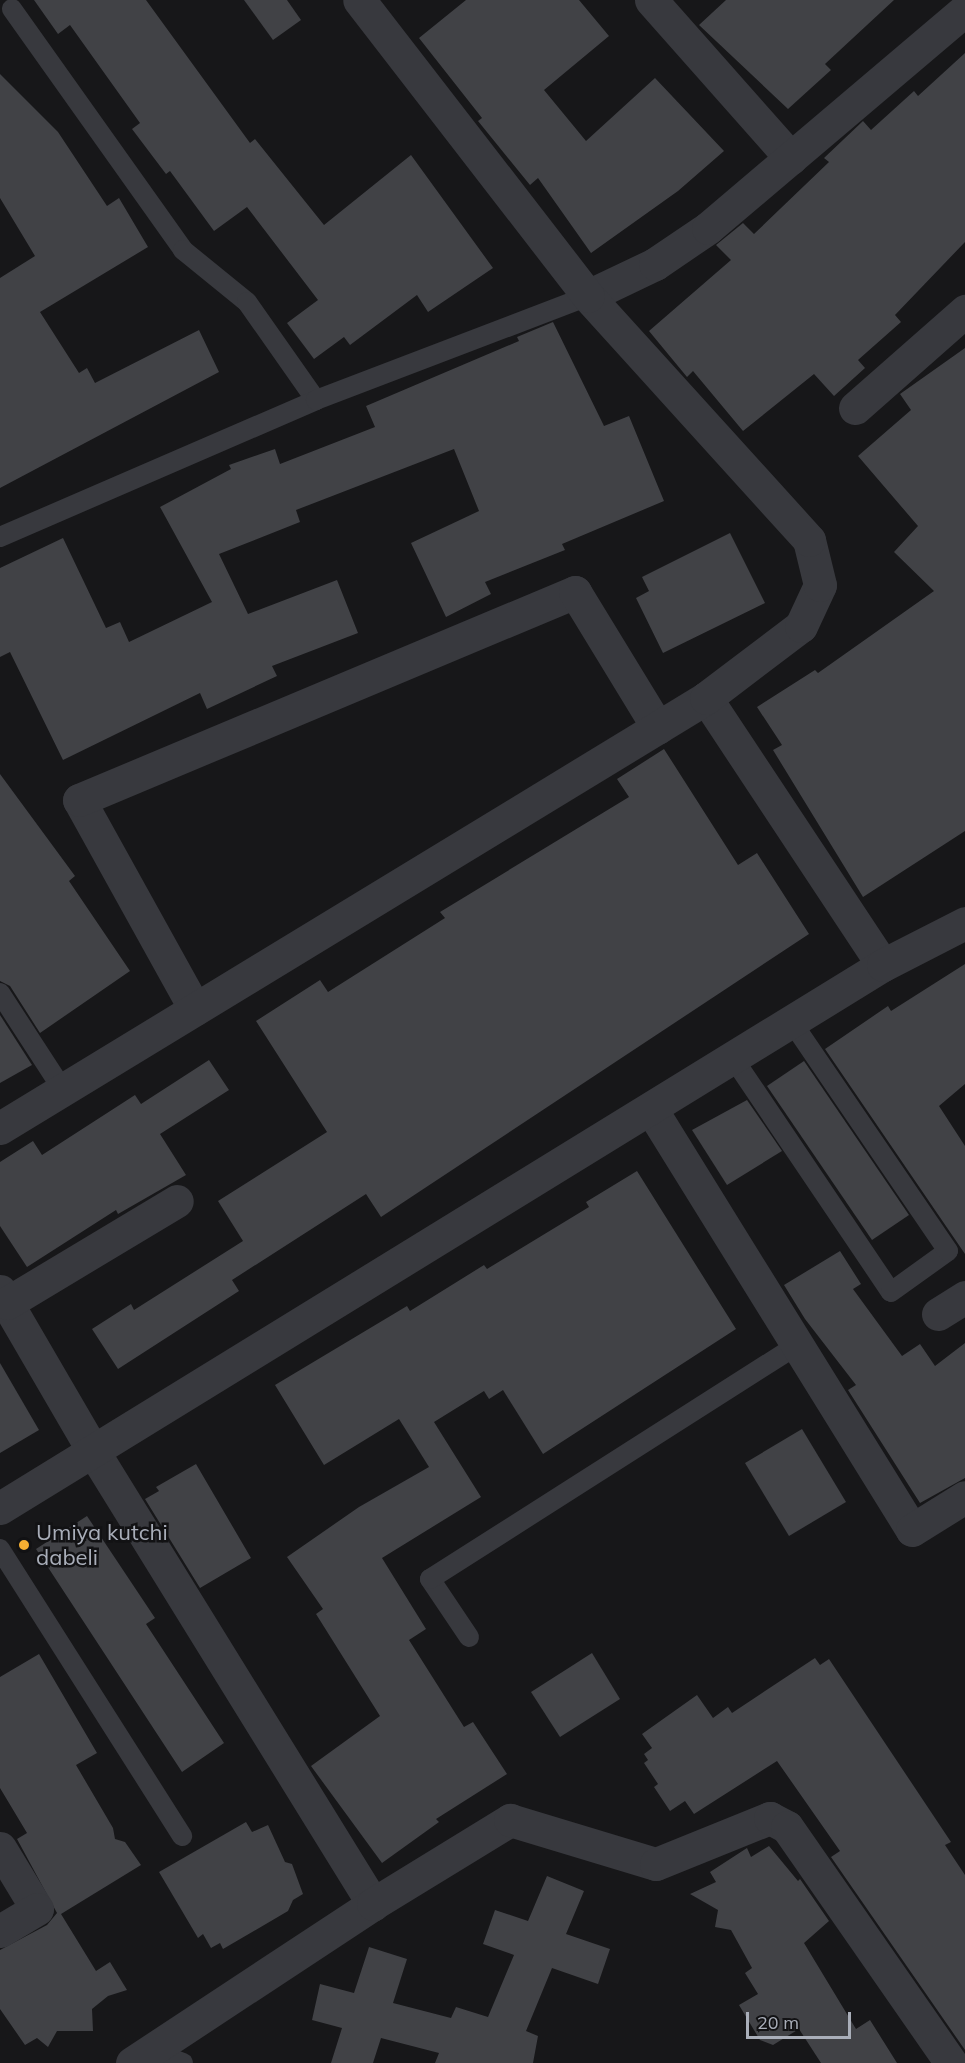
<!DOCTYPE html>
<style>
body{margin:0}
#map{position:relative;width:965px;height:2063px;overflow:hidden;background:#171719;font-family:Mulish,sans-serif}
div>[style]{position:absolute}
.building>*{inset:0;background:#414246}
.lane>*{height:20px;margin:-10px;padding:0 10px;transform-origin:10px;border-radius:10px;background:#38393e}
.street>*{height:33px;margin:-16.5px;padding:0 16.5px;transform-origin:16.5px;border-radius:16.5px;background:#38393e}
.dots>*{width:16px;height:16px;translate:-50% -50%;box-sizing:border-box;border:3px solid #121214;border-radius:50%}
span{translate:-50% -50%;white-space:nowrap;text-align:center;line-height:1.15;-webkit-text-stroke:5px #121214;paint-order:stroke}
.poi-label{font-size:22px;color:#a9aeb9}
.left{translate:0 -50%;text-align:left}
.scale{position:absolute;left:746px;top:2012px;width:105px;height:27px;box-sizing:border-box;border:3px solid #a9aeb9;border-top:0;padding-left:8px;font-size:18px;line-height:21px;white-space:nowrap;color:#a9aeb9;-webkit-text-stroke:4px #121214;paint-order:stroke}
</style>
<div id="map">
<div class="building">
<i style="clip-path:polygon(34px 0,146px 0,250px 143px,255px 139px,324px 225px,411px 155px,493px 268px,428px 312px,417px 295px,350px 345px,344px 337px,314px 359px,287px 323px,318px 300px,247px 207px,214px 231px,170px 171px,166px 174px,132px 129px,140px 123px,70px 25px,58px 34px)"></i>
<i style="clip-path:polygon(244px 0,287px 0,301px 20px,273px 40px)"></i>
<i style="clip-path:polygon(466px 0,579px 0,609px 36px,544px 90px,586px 141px,655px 78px,724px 151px,678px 191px,591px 253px,538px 178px,530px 185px,478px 121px,482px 118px,419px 38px)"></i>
<i style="clip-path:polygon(726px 0,894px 0,825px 64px,831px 70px,788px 109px,699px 25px)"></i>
<i style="clip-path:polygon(965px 53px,965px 242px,895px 315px,901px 322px,858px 360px,865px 368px,834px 396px,814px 374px,743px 431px,693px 371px,687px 377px,649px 331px,731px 260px,716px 245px,743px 223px,754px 234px,829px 162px,824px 158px,863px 121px,871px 130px,914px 91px,918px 96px)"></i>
<i style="clip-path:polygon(0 74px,58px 132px,107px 206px,119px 198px,148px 247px,40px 312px,79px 373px,87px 368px,95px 383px,199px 330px,219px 372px,0 488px,0 278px,35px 256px,0 198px)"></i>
<i style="clip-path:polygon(553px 322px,604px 426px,629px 416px,664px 501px,562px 544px,565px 550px,485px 582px,491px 594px,446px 617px,411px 543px,479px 511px,454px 449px,296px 510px,300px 522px,219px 554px,248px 614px,337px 580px,358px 633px,272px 666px,277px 676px,207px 709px,200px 693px,63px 760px,10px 652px,0 657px,0 568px,63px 538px,106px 628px,120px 622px,129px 642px,212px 602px,160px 507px,231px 469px,229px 465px,275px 449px,280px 464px,375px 427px,366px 406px,519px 341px,517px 337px)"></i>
<i style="clip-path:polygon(965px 348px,965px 831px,863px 897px,773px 750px,782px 745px,757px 707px,815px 670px,818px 673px,934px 591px,894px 552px,918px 526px,858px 456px,911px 410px,900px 394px)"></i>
<i style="clip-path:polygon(730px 533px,765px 603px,663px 653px,636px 598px,649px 591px,642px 577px)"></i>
<i style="clip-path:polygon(664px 749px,738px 865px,757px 853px,809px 934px,381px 1217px,366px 1194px,232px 1280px,239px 1291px,118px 1369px,92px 1329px,131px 1304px,134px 1310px,243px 1241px,218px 1201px,327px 1132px,256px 1021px,320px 980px,328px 992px,445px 918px,440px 912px,629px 797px,617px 779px)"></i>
<i style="clip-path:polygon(0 774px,75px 876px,69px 881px,130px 971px,40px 1033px,10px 986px,0 981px)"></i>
<i style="clip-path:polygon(965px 964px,965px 1084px,939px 1106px,965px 1146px,965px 1254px,825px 1049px,888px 1006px,891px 1011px)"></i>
<i style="clip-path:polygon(0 1015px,32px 1065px,0 1083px)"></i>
<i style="clip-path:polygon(209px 1060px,229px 1090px,160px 1134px,186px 1175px,118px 1214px,116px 1210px,27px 1267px,0 1226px,0 1162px,33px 1141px,42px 1155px,135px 1095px,141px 1104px)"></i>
<i style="clip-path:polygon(804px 1061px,909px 1215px,872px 1240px,767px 1086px)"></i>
<i style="clip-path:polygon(747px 1100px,782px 1151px,727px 1185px,692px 1130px)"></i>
<i style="clip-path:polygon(637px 1171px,736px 1329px,543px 1454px,503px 1390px,489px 1399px,484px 1391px,434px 1422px,481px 1497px,382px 1558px,426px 1629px,409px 1640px,464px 1727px,473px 1722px,507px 1774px,436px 1819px,439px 1822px,382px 1863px,311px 1766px,380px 1716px,316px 1614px,323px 1609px,287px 1557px,359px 1507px,429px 1467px,399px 1419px,324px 1465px,275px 1385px,407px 1306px,410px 1311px,484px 1265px,487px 1269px,589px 1207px,586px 1202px)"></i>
<i style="clip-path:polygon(840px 1251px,861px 1284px,853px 1289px,902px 1356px,920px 1344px,935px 1366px,965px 1343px,965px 1478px,920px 1503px,848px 1390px,856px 1385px,805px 1319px,784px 1285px)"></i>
<i style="clip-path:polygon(0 1363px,39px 1430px,0 1453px)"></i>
<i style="clip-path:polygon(802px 1429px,846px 1502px,789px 1536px,745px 1463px)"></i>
<i style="clip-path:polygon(196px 1464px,251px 1558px,200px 1588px,145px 1499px,159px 1491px,156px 1487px)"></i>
<i style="clip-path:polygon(87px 1516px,155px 1618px,146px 1624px,224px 1743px,182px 1772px,36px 1549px)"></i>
<i style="clip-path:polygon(592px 1653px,620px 1699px,560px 1737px,531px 1692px)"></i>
<i style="clip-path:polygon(39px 1654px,97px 1753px,76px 1765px,113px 1828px,115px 1839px,125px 1842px,141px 1865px,61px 1914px,96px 1971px,110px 1962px,127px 1990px,108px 1996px,92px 2009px,93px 2031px,57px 2031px,48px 2047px,37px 2038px,25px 2045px,0 2009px,0 1950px,47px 1925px,57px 1913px,17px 1839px,27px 1833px,0 1788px,0 1677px)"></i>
<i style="clip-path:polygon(815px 1658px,820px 1665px,829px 1659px,951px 1842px,945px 1845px,965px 1875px,965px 2050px,831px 1857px,840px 1851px,777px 1761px,694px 1814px,685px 1801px,670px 1811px,654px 1787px,658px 1784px,644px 1763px,648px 1760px,644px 1754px,652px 1748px,642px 1734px,697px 1695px,713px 1718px,728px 1707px,732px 1713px)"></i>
<i style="clip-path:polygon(246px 1822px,252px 1832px,268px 1825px,285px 1862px,292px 1864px,303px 1894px,293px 1900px,288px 1911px,223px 1949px,220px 1943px,211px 1948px,203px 1934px,198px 1938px,159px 1872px)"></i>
<i style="clip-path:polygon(769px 1846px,798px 1881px,800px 1879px,829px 1921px,804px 1943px,856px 2029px,870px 2020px,897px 2063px,821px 2063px,799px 2029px,773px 2045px,760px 2040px,739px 2005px,758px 1994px,745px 1973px,752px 1968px,731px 1930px,715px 1927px,718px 1910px,690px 1894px,716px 1882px,710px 1872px,747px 1848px,751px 1857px)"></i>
<i style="clip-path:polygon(547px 1876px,584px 1891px,566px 1934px,610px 1949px,598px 1984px,552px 1968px,526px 2031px,538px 2036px,533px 2063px,435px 2063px,439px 2053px,381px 2038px,373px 2063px,331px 2063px,342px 2028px,312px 2020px,320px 1984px,354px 1993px,369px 1947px,407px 1959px,393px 2003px,451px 2018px,456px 2007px,488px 2017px,514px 1955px,483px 1944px,495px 1910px,528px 1921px)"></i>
</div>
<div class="lane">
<i style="left:12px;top:9px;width:296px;rotate:54.6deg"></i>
<i style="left:183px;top:250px;width:82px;rotate:39.1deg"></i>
<i style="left:247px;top:302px;width:120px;rotate:54.9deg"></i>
<i style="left:0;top:537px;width:344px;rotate:-23.4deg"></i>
<i style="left:316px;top:400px;width:291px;rotate:-20.9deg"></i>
<i style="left:0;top:993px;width:116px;rotate:57deg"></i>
<i style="left:733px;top:1058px;width:282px;rotate:56deg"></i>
<i style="left:891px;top:1292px;width:70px;rotate:-35.7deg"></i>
<i style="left:948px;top:1251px;width:277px;rotate:-124.3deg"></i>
<i style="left:0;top:1549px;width:340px;rotate:57.6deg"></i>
<i style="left:469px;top:1637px;width:70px;rotate:-123.9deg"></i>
<i style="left:430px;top:1579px;width:436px;rotate:-32.5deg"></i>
<i style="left:150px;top:2051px;width:35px;rotate:20deg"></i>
</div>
<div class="street">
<i style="left:651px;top:0;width:211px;rotate:48.5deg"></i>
<i style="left:588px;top:296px;width:74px;rotate:-25.5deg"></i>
<i style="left:655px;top:264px;width:64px;rotate:-34.2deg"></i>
<i style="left:708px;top:228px;width:337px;rotate:-40.3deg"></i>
<i style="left:855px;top:408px;width:147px;rotate:-41.4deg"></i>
<i style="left:706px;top:698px;width:320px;rotate:56.5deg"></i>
<i style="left:195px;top:1009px;width:239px;rotate:-119deg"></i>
<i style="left:79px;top:800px;width:538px;rotate:-22.75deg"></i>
<i style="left:575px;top:592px;width:159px;rotate:58.6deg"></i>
<i style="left:651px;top:1109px;width:495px;rotate:58.2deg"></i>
<i style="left:912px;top:1530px;width:62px;rotate:-31.9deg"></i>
<i style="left:0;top:1128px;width:827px;rotate:-31.34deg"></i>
<i style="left:706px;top:698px;width:119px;rotate:-37.2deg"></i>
<i style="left:801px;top:626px;width:45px;rotate:-65.1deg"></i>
<i style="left:820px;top:585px;width:46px;rotate:-103.7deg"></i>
<i style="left:809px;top:540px;width:329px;rotate:-132.2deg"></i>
<i style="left:588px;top:296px;width:374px;rotate:-127.7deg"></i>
<i style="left:0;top:1291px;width:185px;rotate:59.8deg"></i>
<i style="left:93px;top:1451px;width:533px;rotate:58.28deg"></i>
<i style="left:7px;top:1303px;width:198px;rotate:-31deg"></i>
<i style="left:938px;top:1314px;width:32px;rotate:-32deg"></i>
<i style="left:0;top:1508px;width:1037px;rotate:-31.59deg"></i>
<i style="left:883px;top:965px;width:92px;rotate:-27.1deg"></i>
<i style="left:0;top:1848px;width:71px;rotate:58.8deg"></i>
<i style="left:37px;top:1909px;width:43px;rotate:149.3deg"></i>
<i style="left:132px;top:2063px;width:289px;rotate:-33.4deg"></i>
<i style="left:373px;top:1904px;width:161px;rotate:-31.5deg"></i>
<i style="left:510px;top:1820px;width:152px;rotate:16.8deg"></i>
<i style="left:656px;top:1864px;width:123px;rotate:-22deg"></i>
<i style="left:770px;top:1818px;width:19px;rotate:28deg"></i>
<i style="left:787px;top:1827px;width:287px;rotate:55.2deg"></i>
</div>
<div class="dots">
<i style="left:24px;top:1545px;background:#f5ae32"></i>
</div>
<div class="poi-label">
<span class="left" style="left:36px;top:1545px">Umiya kutchi<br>dabeli</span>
</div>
<div class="scale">20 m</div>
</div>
